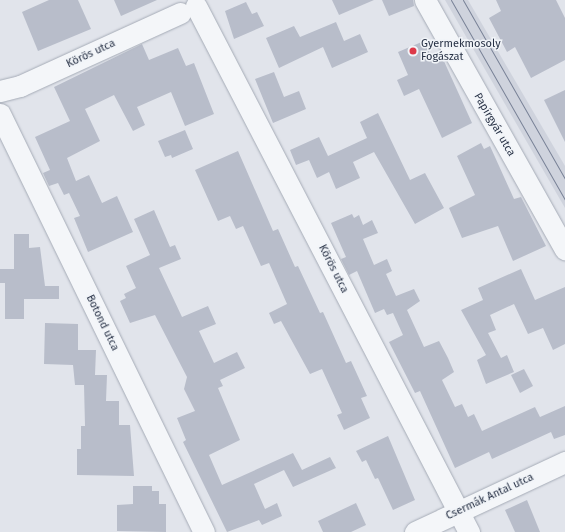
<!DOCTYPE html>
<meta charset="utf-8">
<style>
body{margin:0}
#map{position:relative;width:565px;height:532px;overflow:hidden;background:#e1e4eb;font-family:"Fira Sans",sans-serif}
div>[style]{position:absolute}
.built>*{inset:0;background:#cfd3dd}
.building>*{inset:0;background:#b8bdca}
.roads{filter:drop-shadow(0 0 1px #a5abb6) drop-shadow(0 0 1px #a5abb6)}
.minor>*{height:21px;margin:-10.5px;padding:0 10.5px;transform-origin:10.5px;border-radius:10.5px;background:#f4f6f9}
.tram>*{height:1px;margin:-0.5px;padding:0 0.5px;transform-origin:0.5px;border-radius:0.5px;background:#798297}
.dots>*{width:11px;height:11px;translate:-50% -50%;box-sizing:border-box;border:2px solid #f1f4f8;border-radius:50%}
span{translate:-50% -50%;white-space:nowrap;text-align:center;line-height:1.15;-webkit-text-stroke:3px #f1f4f8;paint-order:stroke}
.poi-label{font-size:11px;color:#273145}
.left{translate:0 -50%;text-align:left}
.street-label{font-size:11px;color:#273145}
</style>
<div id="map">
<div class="built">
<i style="clip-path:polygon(445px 0,468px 0,565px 166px,565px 208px)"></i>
</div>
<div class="building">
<i style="clip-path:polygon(49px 0,78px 0,91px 29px,38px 51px,22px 12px)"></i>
<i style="clip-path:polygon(114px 0,157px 0,121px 16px)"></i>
<i style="clip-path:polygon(332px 0,374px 0,339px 15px)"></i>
<i style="clip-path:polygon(382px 0,413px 0,414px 6px,389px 16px)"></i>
<i style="clip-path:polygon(496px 0,556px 0,565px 18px,565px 60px,531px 78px,515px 47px,507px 52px,489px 18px,501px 11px)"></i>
<i style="clip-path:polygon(246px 2px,252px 14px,257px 12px,264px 26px,234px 39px,225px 11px)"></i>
<i style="clip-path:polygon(336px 22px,344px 41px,360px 34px,368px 52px,332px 68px,323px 47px,279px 68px,266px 38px,294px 26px,300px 37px)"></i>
<i style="clip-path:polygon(424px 41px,434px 63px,443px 59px,472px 123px,442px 138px,419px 89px,404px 96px,397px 80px,408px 75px,398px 52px)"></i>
<i style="clip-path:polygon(142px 44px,149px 60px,178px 48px,186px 66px,194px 63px,214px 114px,185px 126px,171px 92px,137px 107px,145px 125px,133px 131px,114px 95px,85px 109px,100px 141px,67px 158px,76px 181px,89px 175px,102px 203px,117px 196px,133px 232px,88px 252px,74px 218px,80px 216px,69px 193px,64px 195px,58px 183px,49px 186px,43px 173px,50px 170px,35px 137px,70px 121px,54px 87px)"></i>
<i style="clip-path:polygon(274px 72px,284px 97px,299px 91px,306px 109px,273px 123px,255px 79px)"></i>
<i style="clip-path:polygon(565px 90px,565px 142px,544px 100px)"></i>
<i style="clip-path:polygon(378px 113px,410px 180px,425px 173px,444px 208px,415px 224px,374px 152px,353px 162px,360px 178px,336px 189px,329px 172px,317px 178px,309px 160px,296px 165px,290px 150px,319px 137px,328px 156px,367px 138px,360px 122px)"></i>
<i style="clip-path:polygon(185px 130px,193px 149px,172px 158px,171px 155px,165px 157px,158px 141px)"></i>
<i style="clip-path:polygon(481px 143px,484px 149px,490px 146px,514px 199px,521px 197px,546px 246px,513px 261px,498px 226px,462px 238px,449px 208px,475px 195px,457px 156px)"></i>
<i style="clip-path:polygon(238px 151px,273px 231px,278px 229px,295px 267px,298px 266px,320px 313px,323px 312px,346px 363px,351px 361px,367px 396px,361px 398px,370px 418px,344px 430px,337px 415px,342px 413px,322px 369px,310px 374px,281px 321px,274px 324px,269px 313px,287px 304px,269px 263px,261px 266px,243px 226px,236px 229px,230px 216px,218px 221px,195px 170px)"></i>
<i style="clip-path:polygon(154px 210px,170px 247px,175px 245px,181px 259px,159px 268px,182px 317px,208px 306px,216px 324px,199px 331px,214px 363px,237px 352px,245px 368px,220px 380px,223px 386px,218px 388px,240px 440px,209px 455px,222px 485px,293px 453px,302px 470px,330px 457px,336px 468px,293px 487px,284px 470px,254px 484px,265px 509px,277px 503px,282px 516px,262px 525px,259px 520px,227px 532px,183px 442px,186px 440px,177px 418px,195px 411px,184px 389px,187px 377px,155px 315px,130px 323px,120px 301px,126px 298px,124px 294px,136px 288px,126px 266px,150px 255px,134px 219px)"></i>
<i style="clip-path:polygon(352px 214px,354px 218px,359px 215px,363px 225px,372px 220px,378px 233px,363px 239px,374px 265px,387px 259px,392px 271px,386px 274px,396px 296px,414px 289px,420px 301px,407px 310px,424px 347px,439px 341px,448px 358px,454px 372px,442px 380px,455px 407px,462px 404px,468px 417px,474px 414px,482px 431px,535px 407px,540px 417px,565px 406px,565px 435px,554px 439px,551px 432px,492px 459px,489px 452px,455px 468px,420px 391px,415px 393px,389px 342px,403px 335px,393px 313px,387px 315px,384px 309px,375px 313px,357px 271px,349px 275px,341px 259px,346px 257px,331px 223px)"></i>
<i style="clip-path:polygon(14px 234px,29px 234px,29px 248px,40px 247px,45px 286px,59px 286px,59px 299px,24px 299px,24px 319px,5px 319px,5px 283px,0 283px,0 269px,14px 269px)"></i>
<i style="clip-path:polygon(521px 269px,535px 300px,565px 287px,565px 344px,553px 350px,543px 328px,528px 334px,514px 304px,490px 315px,496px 330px,488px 333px,501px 358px,507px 355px,514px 372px,486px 384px,477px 360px,486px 355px,461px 310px,483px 300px,478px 288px)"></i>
<i style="clip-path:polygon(45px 323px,78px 324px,78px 350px,96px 350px,95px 375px,107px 375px,106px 401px,119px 401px,119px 425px,130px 425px,134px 476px,77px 475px,77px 449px,81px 449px,81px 426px,85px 426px,84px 385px,75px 385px,73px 365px,44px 364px)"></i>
<i style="clip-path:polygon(524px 369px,533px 386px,520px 393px,511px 375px)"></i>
<i style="clip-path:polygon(388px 436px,415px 500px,393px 510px,378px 478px,375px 479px,366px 460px,362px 462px,356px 451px)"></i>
<i style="clip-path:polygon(133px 486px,152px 486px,152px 491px,159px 491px,159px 504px,166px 504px,166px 532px,117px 531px,117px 505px,133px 504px)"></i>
<i style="clip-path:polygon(527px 500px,540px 532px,515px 532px,505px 510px)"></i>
<i style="clip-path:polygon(356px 503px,366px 525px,351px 532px,323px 532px,318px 521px)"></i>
</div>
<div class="roads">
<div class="minor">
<i style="left:425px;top:0;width:286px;rotate:60.7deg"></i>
<i style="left:196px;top:6px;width:593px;rotate:62.57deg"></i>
<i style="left:0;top:91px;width:21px;rotate:-14deg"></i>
<i style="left:20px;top:86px;width:176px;rotate:-24.5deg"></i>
<i style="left:0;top:114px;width:465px;rotate:64deg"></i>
<i style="left:415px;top:532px;width:166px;rotate:-25deg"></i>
</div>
</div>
<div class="tram">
<i style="left:451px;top:0;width:230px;rotate:60.3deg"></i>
<i style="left:463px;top:0;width:206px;rotate:60.3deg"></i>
</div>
<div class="dots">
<i style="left:413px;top:51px;background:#dd3949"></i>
</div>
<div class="poi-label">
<span class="left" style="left:421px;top:51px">Gyermekmosoly<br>Fogászat</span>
</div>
<div class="street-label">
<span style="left:91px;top:54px;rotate:-25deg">Körös utca</span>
<span style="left:494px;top:125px;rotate:60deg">Papírgyár utca</span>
<span style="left:333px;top:269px;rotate:63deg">Körös utca</span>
<span style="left:102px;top:323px;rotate:64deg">Botond utca</span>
<span style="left:490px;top:497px;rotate:-25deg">Csermák Antal utca</span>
</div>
</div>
